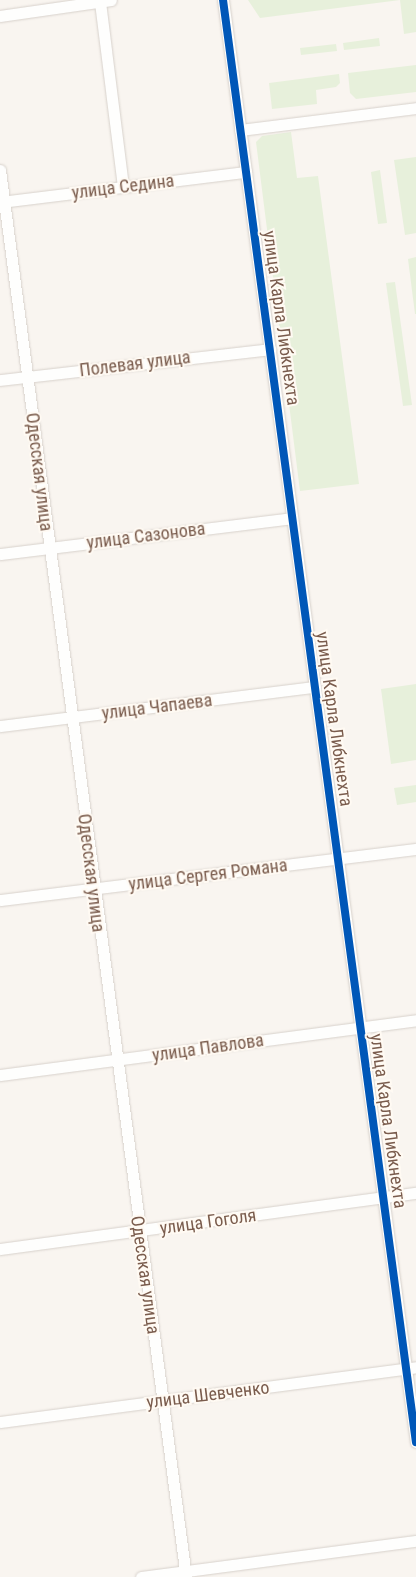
<!DOCTYPE html>
<meta charset="utf-8">
<style>
body{margin:0}
#map{position:relative;width:416px;height:1577px;overflow:hidden;background:#f9f5f0;font-family:"Roboto Condensed",sans-serif}
div>[style]{position:absolute}
.green>*{inset:0;background:#e7f0db}
.roads{filter:drop-shadow(0 0 1px #d7d1cb) drop-shadow(0 0 1px #d7d1cb)}
.minor>*{height:11px;margin:-5.5px;padding:0 5.5px;transform-origin:5.5px;border-radius:5.5px;background:#fefefd}
.cycleway>*{height:8px;margin:-4px;padding:0 4px;transform-origin:4px;border-radius:4px;background:#0057b8}
span{translate:-50% -50%;white-space:nowrap;text-align:center;line-height:1.15;-webkit-text-stroke:4px #fffaf3;paint-order:stroke}
.street-label{font-size:18px;color:#7a5c4d}
</style>
<div id="map">
<div class="green">
<i style="clip-path:polygon(248px 0,416px 0,416px 32px,404px 34px,400px 0,260px 18px)"></i>
<i style="clip-path:polygon(379px 38px,380px 46px,344px 50px,343px 43px)"></i>
<i style="clip-path:polygon(336px 44px,337px 51px,301px 55px,300px 48px)"></i>
<i style="clip-path:polygon(416px 65px,416px 92px,356px 99px,350px 93px,348px 73px)"></i>
<i style="clip-path:polygon(339px 74px,340px 83px,336px 87px,316px 90px,317px 104px,272px 109px,269px 83px)"></i>
<i style="clip-path:polygon(291px 132px,297px 178px,318px 176px,359px 484px,300px 491px,256px 142px,262px 136px)"></i>
<i style="clip-path:polygon(416px 157px,416px 233px,405px 235px,394px 160px)"></i>
<i style="clip-path:polygon(380px 170px,387px 223px,378px 224px,371px 172px)"></i>
<i style="clip-path:polygon(416px 257px,416px 314px,415px 314px,408px 259px)"></i>
<i style="clip-path:polygon(395px 282px,412px 405px,403px 406px,386px 283px)"></i>
<i style="clip-path:polygon(416px 684px,416px 760px,391px 764px,381px 689px)"></i>
<i style="clip-path:polygon(416px 785px,416px 802px,397px 805px,394px 788px)"></i>
</div>
<div class="roads">
<div class="minor">
<i style="left:223px;top:0;width:1455px;rotate:82.38deg"></i>
<i style="left:100px;top:2px;width:186px;rotate:82.9deg"></i>
<i style="left:0;top:16px;width:112px;rotate:-8.2deg"></i>
<i style="left:240px;top:130px;width:177px;rotate:-7.1deg"></i>
<i style="left:0;top:170px;width:1419px;rotate:82.47deg"></i>
<i style="left:0;top:202px;width:248px;rotate:-7deg"></i>
<i style="left:0;top:380px;width:272px;rotate:-6.5deg"></i>
<i style="left:0;top:554px;width:294px;rotate:-7deg"></i>
<i style="left:0;top:726px;width:317px;rotate:-7.1deg"></i>
<i style="left:0;top:900px;width:419px;rotate:-7deg"></i>
<i style="left:0;top:1075px;width:420px;rotate:-7.5deg"></i>
<i style="left:0;top:1249px;width:420px;rotate:-7.7deg"></i>
<i style="left:0;top:1422px;width:420px;rotate:-7.5deg"></i>
<i style="left:141px;top:1577px;width:277px;rotate:-7.5deg"></i>
</div>
</div>
<div class="cycleway">
<i style="left:223px;top:0;width:1455px;rotate:82.38deg"></i>
</div>
<div class="street-label">
<span style="left:123px;top:187px;rotate:-7deg">улица Седина</span>
<span style="left:281px;top:318px;rotate:82deg">улица Карла Либкнехта</span>
<span style="left:135px;top:364px;rotate:-7deg">Полевая улица</span>
<span style="left:39px;top:472px;rotate:83deg">Одесская улица</span>
<span style="left:146px;top:536px;rotate:-7deg">улица Сазонова</span>
<span style="left:157px;top:707px;rotate:-7deg">улица Чапаева</span>
<span style="left:334px;top:719px;rotate:82deg">улица Карла Либкнехта</span>
<span style="left:91px;top:873px;rotate:83deg">Одесская улица</span>
<span style="left:208px;top:875px;rotate:-7deg">улица Сергея Романа</span>
<span style="left:208px;top:1048px;rotate:-8deg">улица Павлова</span>
<span style="left:388px;top:1121px;rotate:82deg">улица Карла Либкнехта</span>
<span style="left:208px;top:1222px;rotate:-8deg">улица Гоголя</span>
<span style="left:145px;top:1275px;rotate:82deg">Одесская улица</span>
<span style="left:208px;top:1395px;rotate:-7deg">улица Шевченко</span>
</div>
</div>
